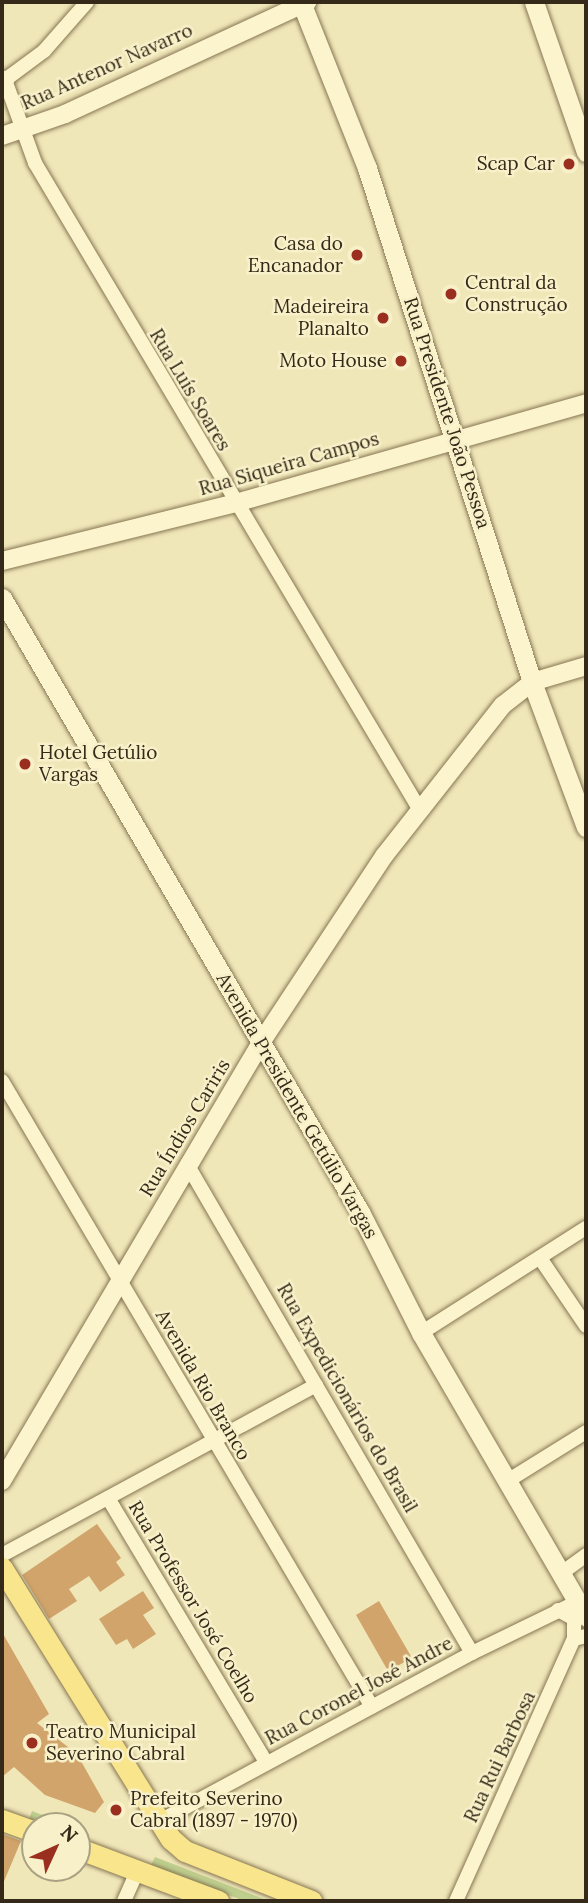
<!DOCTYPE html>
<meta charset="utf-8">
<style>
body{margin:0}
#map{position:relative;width:588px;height:1903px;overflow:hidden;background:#f0e7b9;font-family:Lora,serif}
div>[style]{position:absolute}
.green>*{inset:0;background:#bdce8d}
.building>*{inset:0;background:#d1a46b}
.roads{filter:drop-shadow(0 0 2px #877653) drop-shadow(0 0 2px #877653)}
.minor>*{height:14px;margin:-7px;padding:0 7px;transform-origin:7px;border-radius:7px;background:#fbf4cc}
.tertiary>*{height:18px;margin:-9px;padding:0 9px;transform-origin:9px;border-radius:9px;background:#fbf4cc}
.secondary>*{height:19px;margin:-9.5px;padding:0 9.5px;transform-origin:9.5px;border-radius:9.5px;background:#fbf4cc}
.primary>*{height:21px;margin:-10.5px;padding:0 10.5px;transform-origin:10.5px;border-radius:10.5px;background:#f8e58c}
.dots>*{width:19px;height:19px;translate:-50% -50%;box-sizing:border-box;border:4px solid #f7f0c8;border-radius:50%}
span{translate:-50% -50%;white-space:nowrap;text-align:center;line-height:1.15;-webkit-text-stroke:5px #f7f0c8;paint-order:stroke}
.street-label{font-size:19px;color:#352a19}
.poi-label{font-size:19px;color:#352a19}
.right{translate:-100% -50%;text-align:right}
.left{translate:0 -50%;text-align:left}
.frame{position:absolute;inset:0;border:4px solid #352a19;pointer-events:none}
.north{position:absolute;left:21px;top:1812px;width:70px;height:70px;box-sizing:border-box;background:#f7f0c8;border:2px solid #a9a182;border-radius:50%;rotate:45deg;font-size:19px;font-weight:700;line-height:28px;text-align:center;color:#352a19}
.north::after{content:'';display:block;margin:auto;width:24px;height:32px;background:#9a2f1f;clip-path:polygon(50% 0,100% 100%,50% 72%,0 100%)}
</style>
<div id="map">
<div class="green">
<i style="clip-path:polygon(32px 1811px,71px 1826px,47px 1826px,29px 1819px)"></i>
<i style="clip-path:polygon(155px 1857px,269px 1901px,244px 1901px,151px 1865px)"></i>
</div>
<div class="building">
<i style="clip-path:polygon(97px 1524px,121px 1558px,116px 1562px,125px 1575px,100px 1592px,89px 1576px,69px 1589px,77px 1601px,49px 1619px,22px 1575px)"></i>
<i style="clip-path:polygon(143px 1591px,154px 1608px,143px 1615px,156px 1634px,133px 1649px,127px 1639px,116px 1645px,99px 1619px)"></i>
<i style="clip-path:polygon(379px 1601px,412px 1658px,388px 1671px,356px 1615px)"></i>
<i style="clip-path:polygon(2px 1632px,49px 1714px,37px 1723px,77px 1754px,104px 1802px,95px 1813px,45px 1795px,14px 1767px,2px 1777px)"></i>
<i style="clip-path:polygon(2px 1834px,21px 1841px,2px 1886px)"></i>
</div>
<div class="roads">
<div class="minor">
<i style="left:87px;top:2px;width:65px;rotate:131.3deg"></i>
<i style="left:44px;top:51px;width:49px;rotate:143.4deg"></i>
<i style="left:5px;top:80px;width:88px;rotate:70.1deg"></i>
<i style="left:35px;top:163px;width:753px;rotate:59.25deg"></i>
<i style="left:2px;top:1081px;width:727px;rotate:59.41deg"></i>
<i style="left:187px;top:1164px;width:566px;rotate:59.77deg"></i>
<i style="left:540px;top:1258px;width:82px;rotate:55.9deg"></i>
<i style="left:421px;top:1333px;width:196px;rotate:-32.5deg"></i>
<i style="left:509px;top:1480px;width:91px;rotate:-31.9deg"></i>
<i style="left:108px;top:1498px;width:308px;rotate:59.1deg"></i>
<i style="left:2px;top:1555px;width:357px;rotate:-28.4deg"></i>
<i style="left:563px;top:1572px;width:29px;rotate:-36deg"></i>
<i style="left:558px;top:1610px;width:18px;rotate:29deg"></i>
<i style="left:574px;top:1619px;width:20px;rotate:90deg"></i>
<i style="left:160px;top:1821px;width:354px;rotate:-28.3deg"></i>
<i style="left:472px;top:1653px;width:119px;rotate:-25.9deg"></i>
<i style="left:124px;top:1901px;width:34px;rotate:-66deg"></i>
<i style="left:456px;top:1901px;width:287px;rotate:-65.8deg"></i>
<i style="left:574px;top:1639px;width:12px;rotate:-14deg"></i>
</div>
<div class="tertiary">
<i style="left:2px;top:82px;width:4px;rotate:-34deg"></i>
<i style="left:2px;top:136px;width:67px;rotate:-19.2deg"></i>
<i style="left:65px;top:114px;width:267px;rotate:-24.8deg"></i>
<i style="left:2px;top:561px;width:241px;rotate:-13.9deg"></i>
<i style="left:236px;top:503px;width:364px;rotate:-15.9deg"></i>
<i style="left:2px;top:1481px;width:511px;rotate:-59.42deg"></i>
<i style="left:262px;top:1041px;width:222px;rotate:-56.6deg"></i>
<i style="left:384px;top:856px;width:192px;rotate:-51.8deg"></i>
<i style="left:503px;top:705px;width:37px;rotate:-38deg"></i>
<i style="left:532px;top:682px;width:56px;rotate:-16.5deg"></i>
</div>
<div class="secondary">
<i style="left:301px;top:2px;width:179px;rotate:68.3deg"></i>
<i style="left:367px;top:168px;width:540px;rotate:72.2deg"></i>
<i style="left:532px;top:682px;width:155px;rotate:69.6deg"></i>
<i style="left:534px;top:2px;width:159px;rotate:70.9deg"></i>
<i style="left:2px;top:598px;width:711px;rotate:59.76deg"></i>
<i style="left:360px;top:1212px;width:136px;rotate:63.2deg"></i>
<i style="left:421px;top:1333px;width:328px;rotate:59.8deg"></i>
</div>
<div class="primary">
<i style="left:2px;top:1568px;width:319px;rotate:58.1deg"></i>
<i style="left:171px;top:1839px;width:18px;rotate:41deg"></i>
<i style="left:185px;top:1851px;width:136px;rotate:21.6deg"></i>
<i style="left:2px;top:1820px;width:35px;rotate:20deg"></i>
<i style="left:77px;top:1848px;width:151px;rotate:20.6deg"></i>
</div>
</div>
<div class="dots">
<i style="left:569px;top:164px;background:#9a2f1f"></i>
<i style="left:357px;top:255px;background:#9a2f1f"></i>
<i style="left:451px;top:294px;background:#9a2f1f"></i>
<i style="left:383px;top:318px;background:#9a2f1f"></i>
<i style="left:401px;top:361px;background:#9a2f1f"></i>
<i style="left:25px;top:764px;background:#9a2f1f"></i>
<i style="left:32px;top:1743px;background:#9a2f1f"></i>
<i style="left:116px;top:1810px;background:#9a2f1f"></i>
</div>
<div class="street-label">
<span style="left:107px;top:67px;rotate:-24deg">Rua Antenor Navarro</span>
<span style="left:190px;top:390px;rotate:59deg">Rua Luís Soares</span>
<span style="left:447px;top:413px;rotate:72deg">Rua Presidente João Pessoa</span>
<span style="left:289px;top:464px;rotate:-16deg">Rua Siqueira Campos</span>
<span style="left:297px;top:1106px;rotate:60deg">Avenida Presidente Getúlio Vargas</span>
<span style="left:185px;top:1128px;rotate:-59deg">Rua Índios Cariris</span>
<span style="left:203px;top:1385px;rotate:60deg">Avenida Rio Branco</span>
<span style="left:347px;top:1398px;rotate:60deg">Rua Expedicionários do Brasil</span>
<span style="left:193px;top:1602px;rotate:59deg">Rua Professor José Coelho</span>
<span style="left:359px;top:1691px;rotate:-28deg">Rua Coronel José Andre</span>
<span style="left:500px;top:1757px;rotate:-65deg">Rua Rui Barbosa</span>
</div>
<div class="poi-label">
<span class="right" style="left:555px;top:164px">Scap Car</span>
<span class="right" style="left:343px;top:255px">Casa do<br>Encanador</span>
<span class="left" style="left:465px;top:294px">Central da<br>Construção</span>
<span class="right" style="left:369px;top:318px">Madeireira<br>Planalto</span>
<span class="right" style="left:387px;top:361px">Moto House</span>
<span class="left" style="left:39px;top:764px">Hotel Getúlio<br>Vargas</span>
<span class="left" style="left:46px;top:1743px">Teatro Municipal<br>Severino Cabral</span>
<span class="left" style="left:130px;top:1810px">Prefeito Severino<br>Cabral (1897 - 1970)</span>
</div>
<div class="frame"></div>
<div class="north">N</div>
</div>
